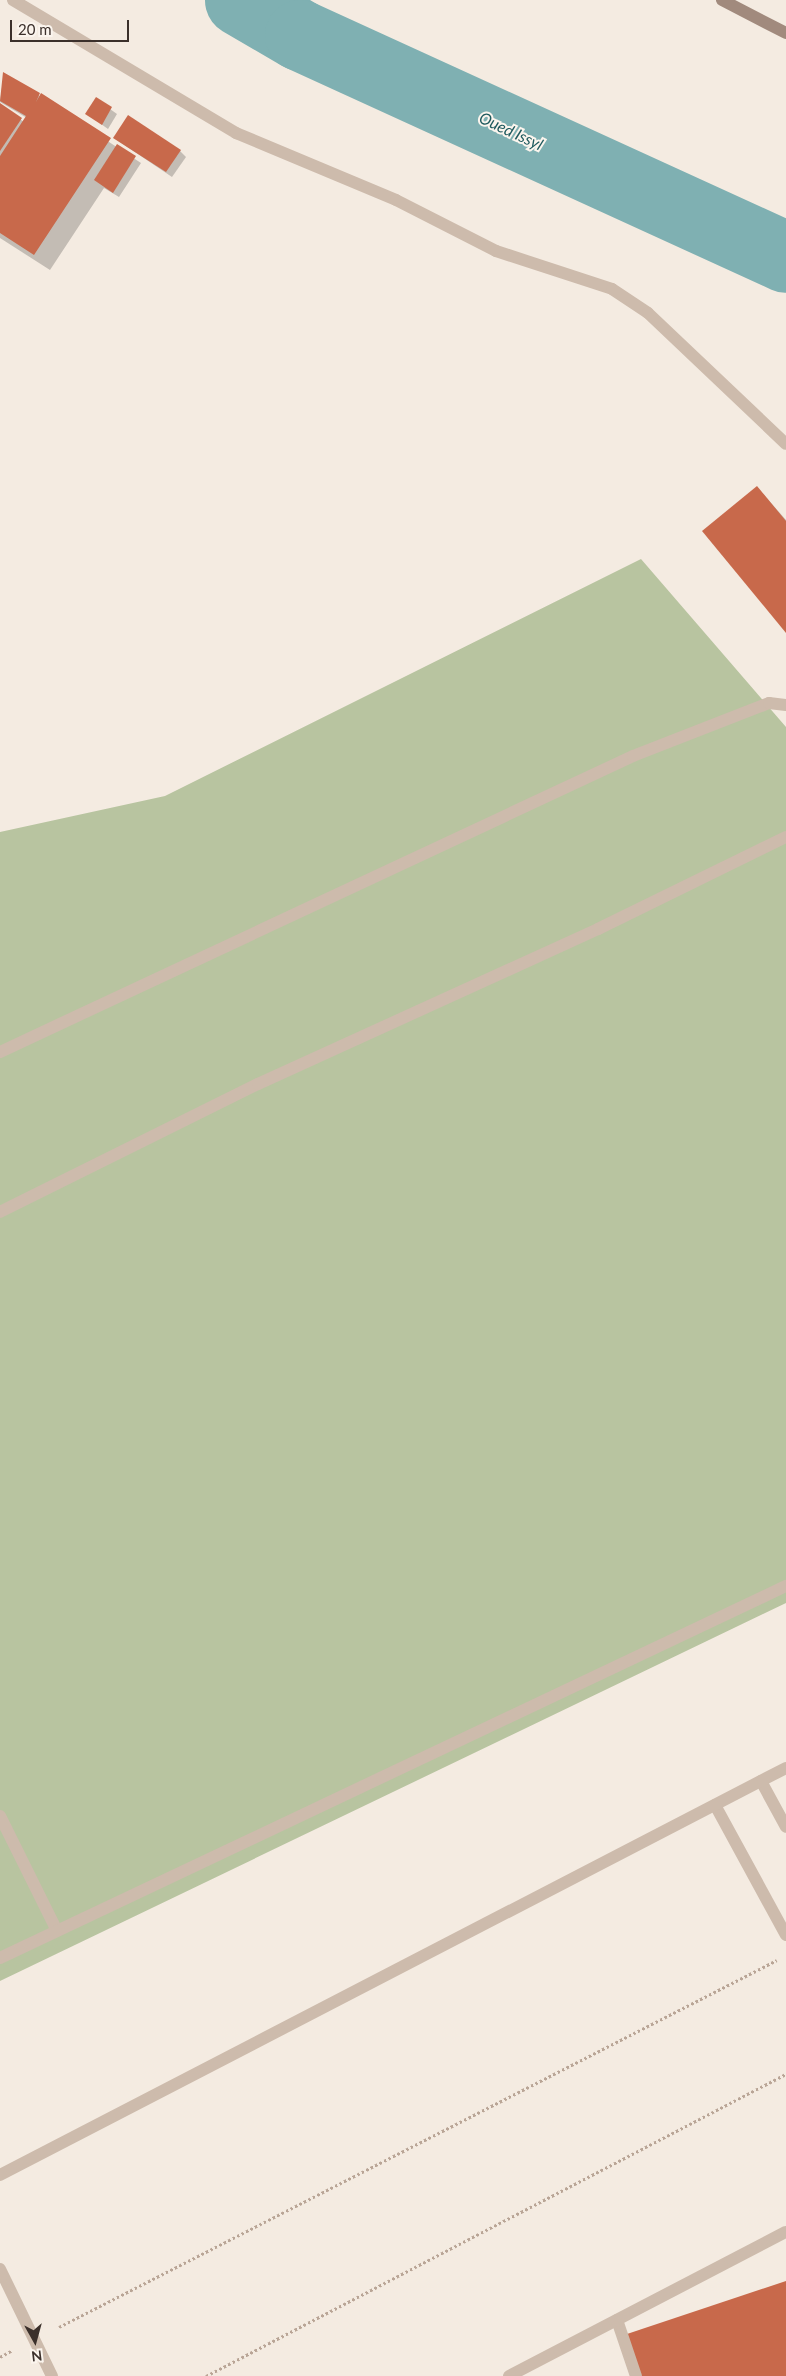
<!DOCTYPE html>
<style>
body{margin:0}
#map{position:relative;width:786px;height:2376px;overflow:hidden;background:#f4ebe1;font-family:Lato,sans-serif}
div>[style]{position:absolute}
.green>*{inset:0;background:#b8c4a0}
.shadow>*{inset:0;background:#0003}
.river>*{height:71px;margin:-35.5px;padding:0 35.5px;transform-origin:35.5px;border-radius:35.5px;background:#7fb0b2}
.building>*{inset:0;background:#c8694b}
.path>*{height:3px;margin-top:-1.5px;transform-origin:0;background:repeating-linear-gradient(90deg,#b9a596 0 2.5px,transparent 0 5px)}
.service>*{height:12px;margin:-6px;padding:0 6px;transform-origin:6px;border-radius:6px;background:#cdbbac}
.minor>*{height:12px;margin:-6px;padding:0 6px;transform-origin:6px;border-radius:6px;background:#cdbbac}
.secondary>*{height:12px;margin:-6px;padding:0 6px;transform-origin:6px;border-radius:6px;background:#a18a7d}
span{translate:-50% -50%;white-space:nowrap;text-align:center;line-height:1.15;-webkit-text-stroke:4px #fbf5ee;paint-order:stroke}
.water-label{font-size:16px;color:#1f5a5e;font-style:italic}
.north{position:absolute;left:10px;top:2316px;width:50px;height:50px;-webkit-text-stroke:4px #fbf5ee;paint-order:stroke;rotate:173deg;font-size:14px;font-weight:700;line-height:20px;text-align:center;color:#3b302b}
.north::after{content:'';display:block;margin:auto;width:18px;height:22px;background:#3b302b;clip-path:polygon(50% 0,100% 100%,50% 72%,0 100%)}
.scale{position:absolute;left:10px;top:20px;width:119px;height:22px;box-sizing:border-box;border:2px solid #3b302b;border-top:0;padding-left:6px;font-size:15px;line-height:18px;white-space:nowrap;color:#3b302b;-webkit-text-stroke:4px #fbf5ee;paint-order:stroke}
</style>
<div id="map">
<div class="green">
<i style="clip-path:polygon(641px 559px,786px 727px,786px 1603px,0 1981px,0 832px,165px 796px)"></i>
</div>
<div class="shadow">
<i style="clip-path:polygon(4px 73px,141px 163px,119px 197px,104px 188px,50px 270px,0 238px,0 105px,24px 122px,27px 118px,0 102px)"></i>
<i style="clip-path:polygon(96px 99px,117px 114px,108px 129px,87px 114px)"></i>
<i style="clip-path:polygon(114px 138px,180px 151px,186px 157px,172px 177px)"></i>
<i style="clip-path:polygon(757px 487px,786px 520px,786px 631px)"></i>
</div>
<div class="river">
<i style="left:240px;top:0;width:69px;rotate:30.3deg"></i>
<i style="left:300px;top:35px;width:534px;rotate:24.55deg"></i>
</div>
<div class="building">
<i style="clip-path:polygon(3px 72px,40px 93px,36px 102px,41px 93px,111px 138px,34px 255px,0 233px,0 156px,26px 116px,0 101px)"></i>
<i style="clip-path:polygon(96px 97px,112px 107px,102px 125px,85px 114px)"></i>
<i style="clip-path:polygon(0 103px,22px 118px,0 151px)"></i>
<i style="clip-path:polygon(128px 115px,181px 150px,166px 172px,113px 138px)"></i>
<i style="clip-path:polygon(117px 144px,136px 156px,113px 193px,94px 180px)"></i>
<i style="clip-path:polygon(757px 486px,786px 521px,786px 633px,702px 531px)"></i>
<i style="clip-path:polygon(786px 2281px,786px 2376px,638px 2376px,624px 2335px)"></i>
</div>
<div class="path">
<i style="left:59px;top:2327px;width:806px;rotate:-27.07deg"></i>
<i style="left:0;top:2357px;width:13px;rotate:-29deg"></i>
<i style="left:206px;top:2376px;width:654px;rotate:-27.51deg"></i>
</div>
<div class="service">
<i style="left:0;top:1052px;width:699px;rotate:-25.06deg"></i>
<i style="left:633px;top:756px;width:146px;rotate:-21.3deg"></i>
<i style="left:769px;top:703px;width:17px;rotate:7deg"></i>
<i style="left:0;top:1212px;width:288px;rotate:-26.4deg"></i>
<i style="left:258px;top:1084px;width:374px;rotate:-24.5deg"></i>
<i style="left:598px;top:929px;width:209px;rotate:-26.1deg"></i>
<i style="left:0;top:1816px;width:128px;rotate:63.6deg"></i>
<i style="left:0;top:1958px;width:870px;rotate:-25.33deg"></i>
</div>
<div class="minor">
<i style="left:13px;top:0;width:260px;rotate:30.8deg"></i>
<i style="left:236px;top:133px;width:173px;rotate:22.7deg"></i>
<i style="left:396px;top:200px;width:112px;rotate:27deg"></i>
<i style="left:496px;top:251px;width:122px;rotate:18.1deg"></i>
<i style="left:612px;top:289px;width:43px;rotate:33.7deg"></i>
<i style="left:648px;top:313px;width:190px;rotate:43.5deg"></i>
<i style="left:761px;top:1781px;width:52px;rotate:61.5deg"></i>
<i style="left:715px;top:1805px;width:148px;rotate:61.4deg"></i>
<i style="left:0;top:2175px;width:885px;rotate:-27.38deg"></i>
<i style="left:0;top:2269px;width:119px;rotate:64.1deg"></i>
<i style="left:617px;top:2320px;width:59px;rotate:71.3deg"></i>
<i style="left:509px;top:2376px;width:312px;rotate:-27.5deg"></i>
</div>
<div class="secondary">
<i style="left:722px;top:0;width:72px;rotate:27.3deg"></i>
</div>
<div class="water-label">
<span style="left:511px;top:131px;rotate:25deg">Oued Issyl</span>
</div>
<div class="north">N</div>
<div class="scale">20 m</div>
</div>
